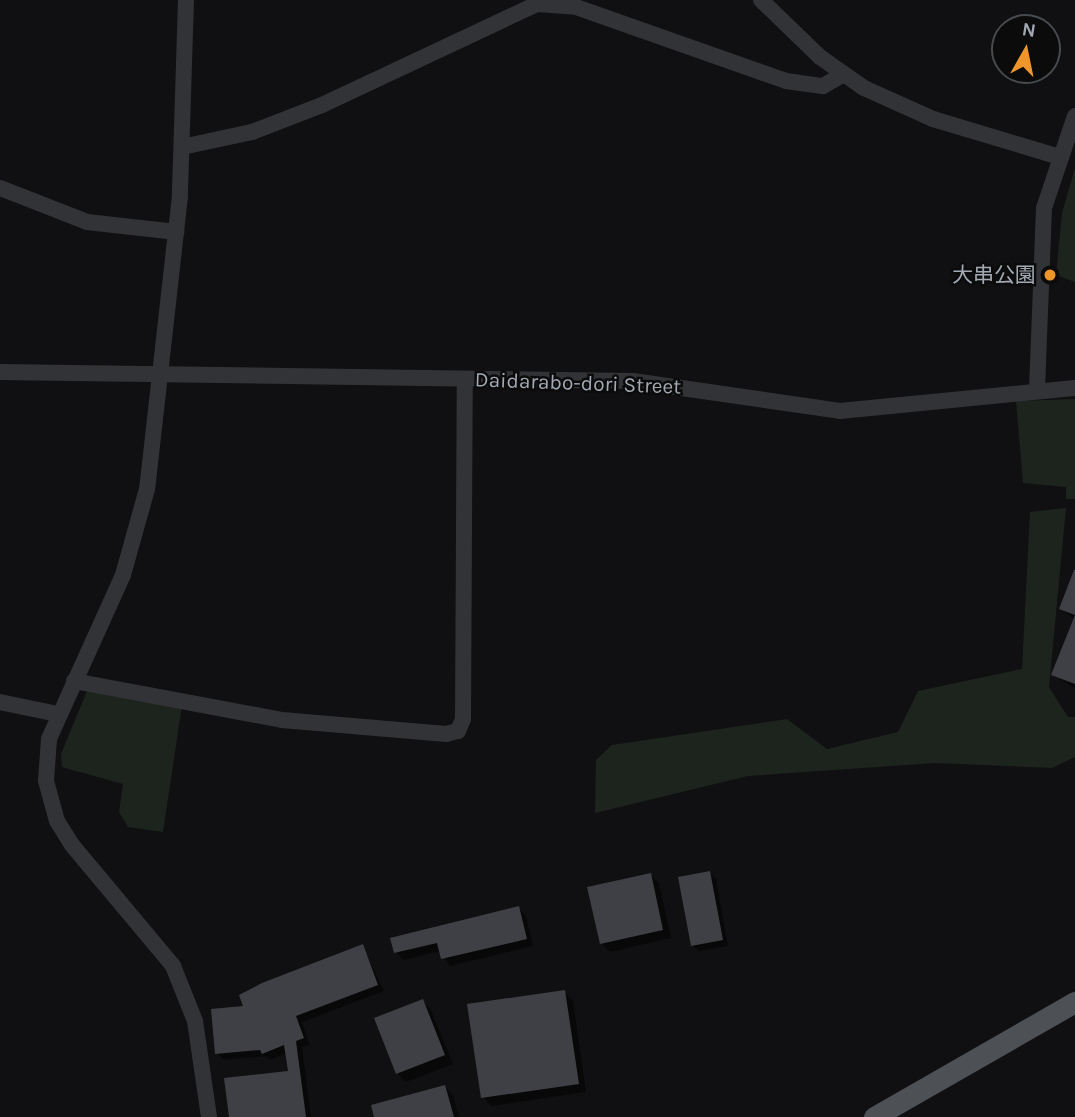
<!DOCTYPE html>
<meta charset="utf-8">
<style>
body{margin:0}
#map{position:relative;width:1075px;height:1117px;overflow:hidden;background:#101012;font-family:Karla,"Noto Sans JP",sans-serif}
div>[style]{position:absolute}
.green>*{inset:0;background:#1d241d}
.shadow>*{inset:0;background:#0007}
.building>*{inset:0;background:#3f4045}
.minor>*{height:16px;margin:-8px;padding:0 8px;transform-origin:8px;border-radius:8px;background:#313336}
.major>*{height:21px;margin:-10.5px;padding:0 10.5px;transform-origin:10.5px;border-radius:10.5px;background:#4d5055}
.dots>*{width:19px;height:19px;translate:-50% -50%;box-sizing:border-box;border:4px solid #0b0b0c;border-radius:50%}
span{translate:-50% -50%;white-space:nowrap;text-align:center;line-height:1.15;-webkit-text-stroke:5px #0b0b0c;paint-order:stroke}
.poi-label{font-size:21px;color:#a2a9b2}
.right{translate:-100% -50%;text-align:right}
.street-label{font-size:21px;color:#a2a9b2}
.north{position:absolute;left:991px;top:14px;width:70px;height:70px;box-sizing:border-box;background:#0b0b0c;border:2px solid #474a4e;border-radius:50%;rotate:9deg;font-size:19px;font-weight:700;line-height:28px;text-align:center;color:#a2a9b2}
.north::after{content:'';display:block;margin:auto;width:24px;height:32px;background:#ee952c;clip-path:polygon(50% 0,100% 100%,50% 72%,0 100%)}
</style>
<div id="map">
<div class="green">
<i style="clip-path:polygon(1075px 168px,1075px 282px,1056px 275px,1062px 213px)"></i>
<i style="clip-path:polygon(1075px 399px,1075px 499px,1066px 499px,1066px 487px,1023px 483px,1016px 401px)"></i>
<i style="clip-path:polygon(1066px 508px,1049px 687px,1068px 717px,1075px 717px,1075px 757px,1052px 768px,935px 763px,748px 776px,595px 813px,596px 760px,612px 745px,787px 719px,827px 749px,898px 732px,918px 691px,1022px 669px,1030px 512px)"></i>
<i style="clip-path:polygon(87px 691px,182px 705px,163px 832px,128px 827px,119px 812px,123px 784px,62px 767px,61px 754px)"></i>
</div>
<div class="shadow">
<i style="clip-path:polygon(1075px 573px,1075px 688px,1053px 675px,1074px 619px,1061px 609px)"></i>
<i style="clip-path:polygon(710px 873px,716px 879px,728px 946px,699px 951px,692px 945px)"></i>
<i style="clip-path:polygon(650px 875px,659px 883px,671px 938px,610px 952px,601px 943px)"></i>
<i style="clip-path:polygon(519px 908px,526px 916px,533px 946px,450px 966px,441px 951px,403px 960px,396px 952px)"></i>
<i style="clip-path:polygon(362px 946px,384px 991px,302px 1022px,310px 1045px,302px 1047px,311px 1117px,229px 1117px,290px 1072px,287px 1053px,270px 1060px,266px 1056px,224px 1060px,217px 1053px,246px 1007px)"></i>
<i style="clip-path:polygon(564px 992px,573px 1000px,586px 1092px,491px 1106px,483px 1097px)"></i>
<i style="clip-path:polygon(423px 1001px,431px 1010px,453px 1064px,406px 1082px,397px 1073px)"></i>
<i style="clip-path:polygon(445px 1087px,453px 1095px,459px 1117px,376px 1117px)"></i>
</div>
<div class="building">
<i style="clip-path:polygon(1074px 570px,1075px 570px,1075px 684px,1051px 675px,1075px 615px,1059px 609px)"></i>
<i style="clip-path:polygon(710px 871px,723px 940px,691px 946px,678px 877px)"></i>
<i style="clip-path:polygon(651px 873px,663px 930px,600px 944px,587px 887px)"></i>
<i style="clip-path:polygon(519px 906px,527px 939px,441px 959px,437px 943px,394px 953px,390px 938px)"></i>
<i style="clip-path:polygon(363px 944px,378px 985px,296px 1016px,304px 1038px,296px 1041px,306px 1117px,229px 1117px,224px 1078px,288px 1071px,284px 1045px,262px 1054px,260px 1050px,215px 1054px,211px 1009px,243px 1006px,239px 995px,262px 983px)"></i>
<i style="clip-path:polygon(565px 990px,579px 1084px,481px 1098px,467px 1004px)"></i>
<i style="clip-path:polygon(423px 999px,445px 1055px,396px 1074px,374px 1018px)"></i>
<i style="clip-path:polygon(445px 1085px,454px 1117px,374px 1117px,371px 1105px)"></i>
</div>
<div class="minor">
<i style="left:186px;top:0;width:196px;rotate:91.8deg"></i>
<i style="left:180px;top:196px;width:295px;rotate:96.4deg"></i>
<i style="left:147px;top:489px;width:89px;rotate:105.6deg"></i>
<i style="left:123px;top:575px;width:180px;rotate:114.3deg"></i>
<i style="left:49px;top:739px;width:42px;rotate:94.1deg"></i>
<i style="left:46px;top:781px;width:41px;rotate:74.6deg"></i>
<i style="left:57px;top:821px;width:28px;rotate:58deg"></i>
<i style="left:72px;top:845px;width:158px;rotate:50.1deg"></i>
<i style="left:173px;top:966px;width:59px;rotate:68.2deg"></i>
<i style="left:195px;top:1021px;width:97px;rotate:81.7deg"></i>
<i style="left:761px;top:0;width:82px;rotate:44deg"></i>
<i style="left:820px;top:57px;width:54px;rotate:35.2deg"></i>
<i style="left:864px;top:88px;width:76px;rotate:24.2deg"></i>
<i style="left:933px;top:119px;width:133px;rotate:16.7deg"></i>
<i style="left:182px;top:147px;width:72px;rotate:-12.1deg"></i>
<i style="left:252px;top:132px;width:75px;rotate:-21.1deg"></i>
<i style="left:322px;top:105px;width:238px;rotate:-25.2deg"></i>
<i style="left:537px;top:4px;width:39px;rotate:4deg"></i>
<i style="left:576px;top:7px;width:223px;rotate:19.4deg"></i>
<i style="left:786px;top:81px;width:37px;rotate:8deg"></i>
<i style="left:823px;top:86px;width:22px;rotate:-30deg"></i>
<i style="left:0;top:188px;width:93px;rotate:21.3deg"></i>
<i style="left:87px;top:222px;width:90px;rotate:6.4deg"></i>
<i style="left:0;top:372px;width:633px;rotate:0.81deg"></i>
<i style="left:633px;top:381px;width:209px;rotate:8.2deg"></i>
<i style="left:840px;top:411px;width:236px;rotate:-5.6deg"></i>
<i style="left:1037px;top:390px;width:182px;rotate:-87.8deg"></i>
<i style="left:1044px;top:208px;width:97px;rotate:-71.4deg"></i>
<i style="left:74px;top:681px;width:212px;rotate:10.6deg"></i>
<i style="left:282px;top:720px;width:165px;rotate:4.9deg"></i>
<i style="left:446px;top:734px;width:12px;rotate:-14deg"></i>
<i style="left:458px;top:731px;width:13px;rotate:-67deg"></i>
<i style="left:463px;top:719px;width:340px;rotate:-89.7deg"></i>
<i style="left:0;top:702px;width:59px;rotate:11.7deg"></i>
</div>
<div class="major">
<i style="left:874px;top:1117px;width:232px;rotate:-29.8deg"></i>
</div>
<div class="dots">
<i style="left:1050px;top:275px;background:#ee952c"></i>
</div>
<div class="poi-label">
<span class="right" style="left:1036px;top:275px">大串公園</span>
</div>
<div class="street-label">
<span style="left:578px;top:383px;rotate:2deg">Daidarabo-dori Street</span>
</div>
<div class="north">N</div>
</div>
